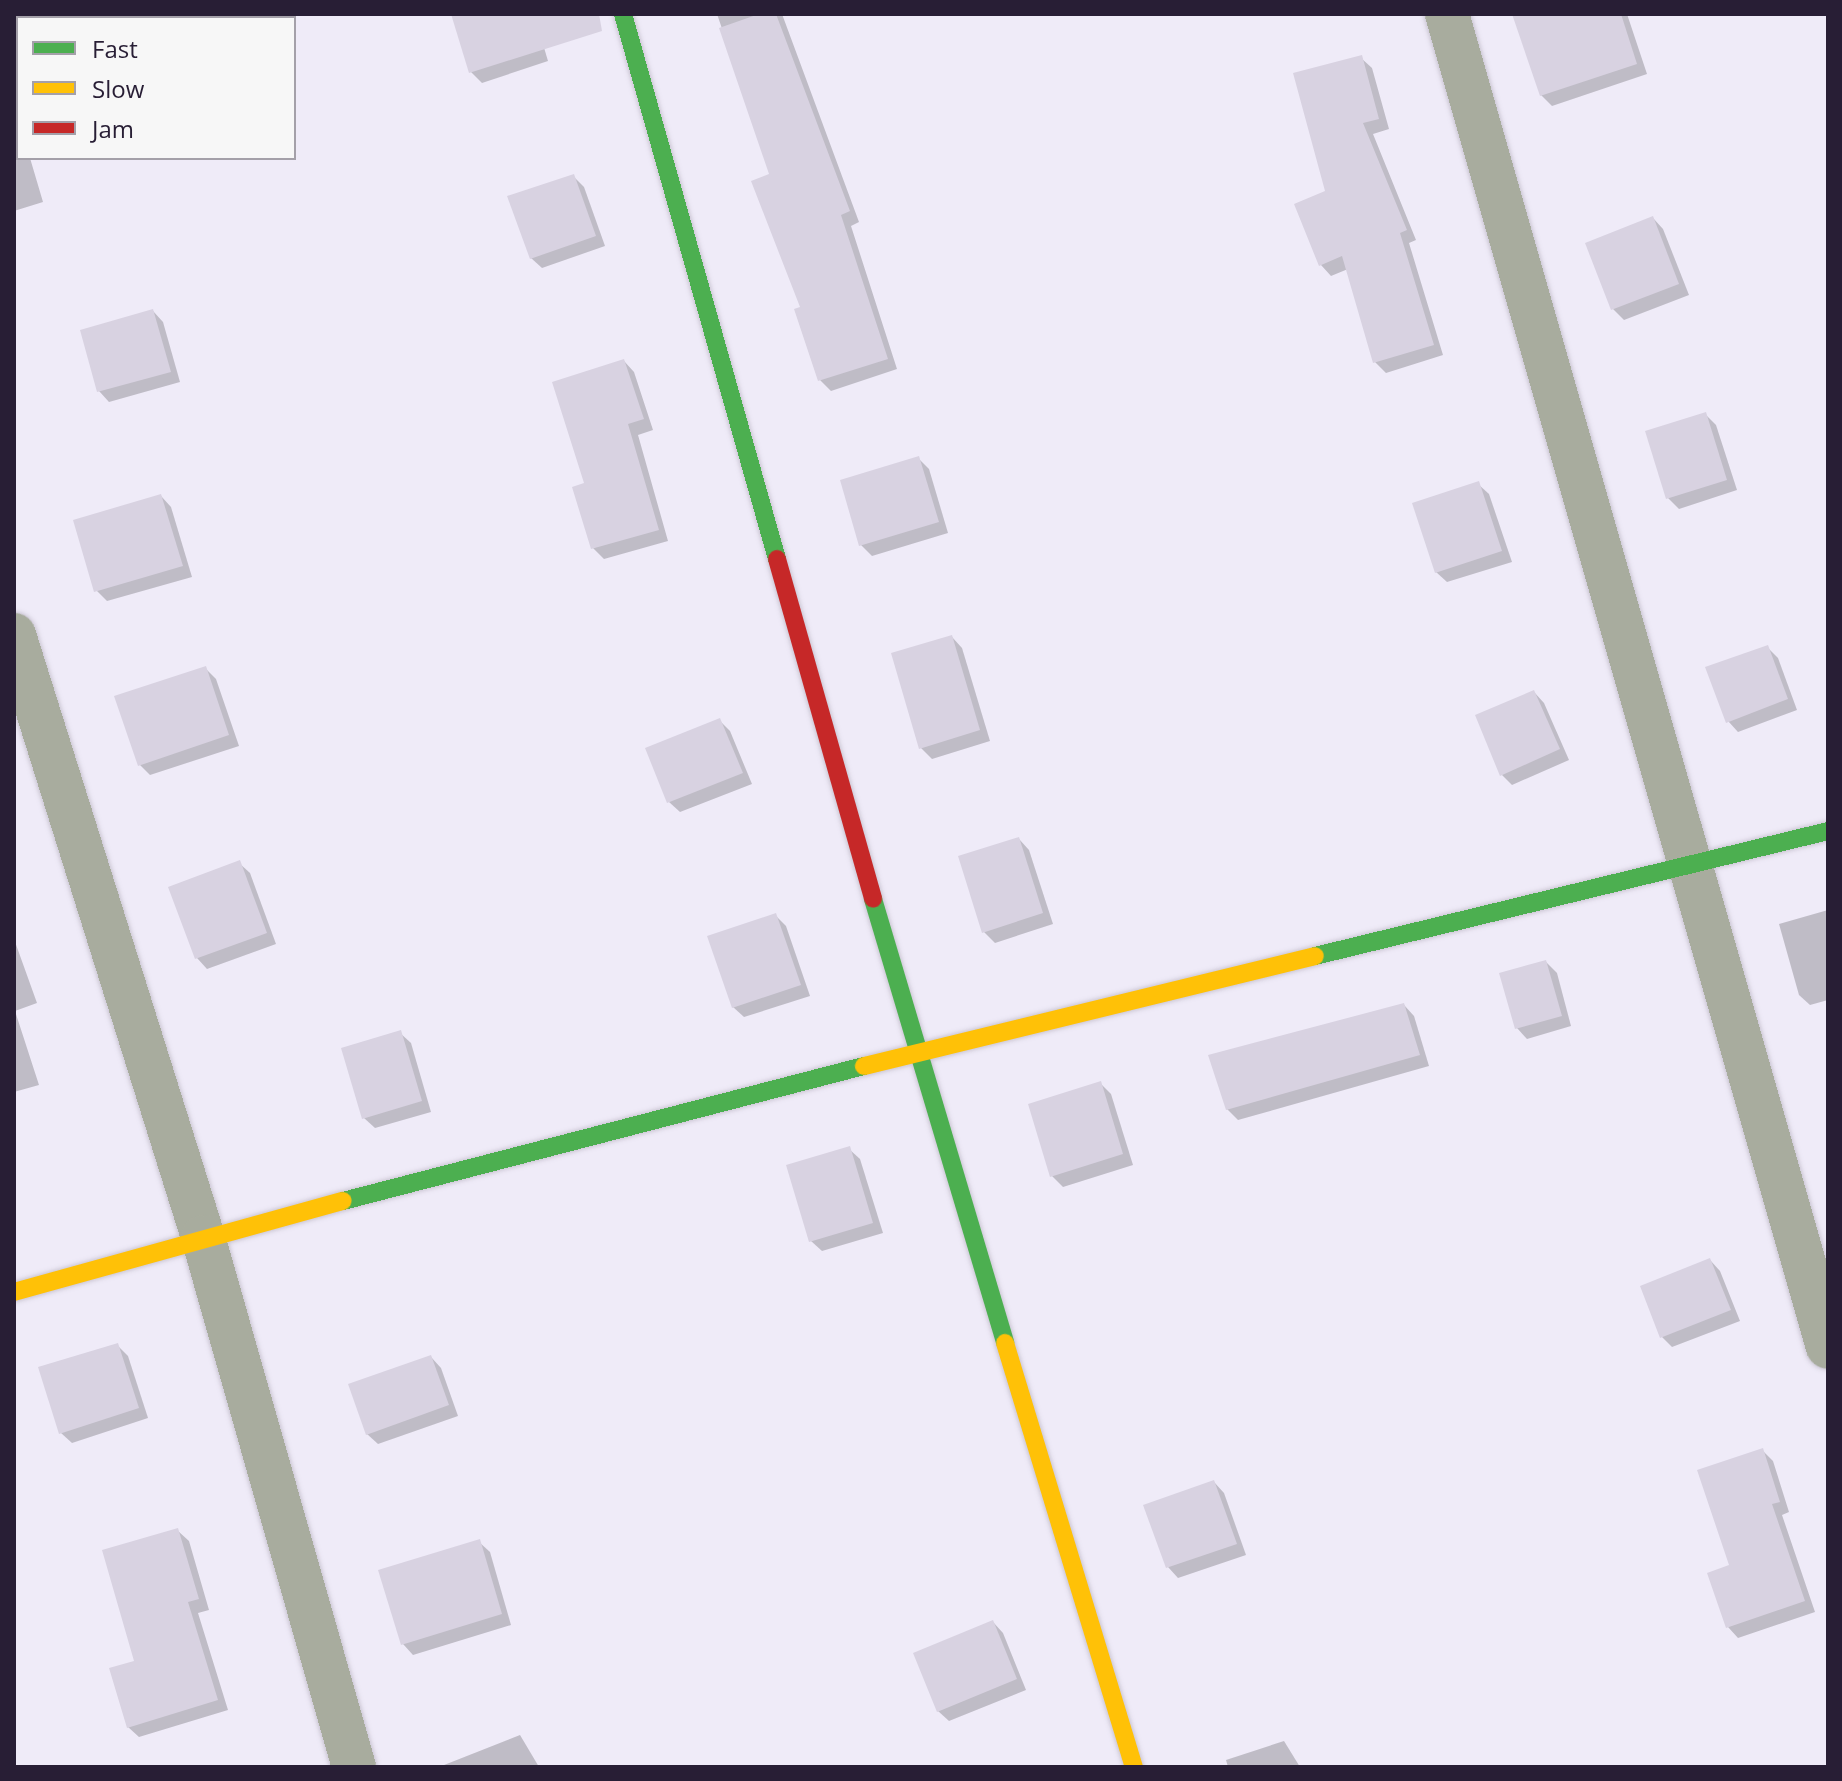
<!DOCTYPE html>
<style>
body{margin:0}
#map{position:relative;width:1842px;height:1781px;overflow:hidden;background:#efebf8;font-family:"Open Sans",sans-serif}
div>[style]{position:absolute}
.shadow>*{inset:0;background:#0003}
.building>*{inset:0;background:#d8d2e1}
.roads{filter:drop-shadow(0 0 2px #ccc7d4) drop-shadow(0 0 2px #ccc7d4)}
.street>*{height:44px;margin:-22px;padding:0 22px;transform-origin:22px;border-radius:22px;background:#a8ac9e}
.fast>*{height:18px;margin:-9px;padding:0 9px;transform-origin:9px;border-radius:9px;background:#4caf50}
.slow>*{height:18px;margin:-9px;padding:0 9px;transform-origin:9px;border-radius:9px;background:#ffc107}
.jam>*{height:18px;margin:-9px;padding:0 9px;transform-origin:9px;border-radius:9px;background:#c62828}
span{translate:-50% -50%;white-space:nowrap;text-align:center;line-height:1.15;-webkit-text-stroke:8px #f7f7f7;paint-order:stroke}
.frame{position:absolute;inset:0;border:16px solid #281e35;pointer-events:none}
.legend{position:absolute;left:16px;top:16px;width:280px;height:144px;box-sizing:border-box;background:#f7f7f7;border:2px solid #a4a0a9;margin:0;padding:10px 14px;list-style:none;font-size:24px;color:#281e35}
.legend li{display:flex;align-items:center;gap:16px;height:40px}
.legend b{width:40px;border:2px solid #a4a0a9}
</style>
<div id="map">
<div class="shadow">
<i style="clip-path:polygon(453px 14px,534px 14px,548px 61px,482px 83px,471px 72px)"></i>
<i style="clip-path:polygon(717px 14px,782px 14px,859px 222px,851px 226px,897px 369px,831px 391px,820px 380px,772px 175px)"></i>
<i style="clip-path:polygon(1514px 14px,1627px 14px,1647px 74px,1552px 106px,1541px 95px)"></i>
<i style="clip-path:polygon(1361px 58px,1372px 68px,1389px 129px,1373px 134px,1416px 240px,1409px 243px,1443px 355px,1386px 373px,1375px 362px,1348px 269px,1331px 276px,1321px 265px)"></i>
<i style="clip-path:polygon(14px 124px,18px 158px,30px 158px,43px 202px,14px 211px)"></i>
<i style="clip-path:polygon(573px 176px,584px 187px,605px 246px,542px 268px,531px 258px)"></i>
<i style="clip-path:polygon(1653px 218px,1663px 229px,1689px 295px,1624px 320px,1613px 309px)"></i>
<i style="clip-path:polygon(153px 311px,163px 322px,180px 382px,109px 402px,99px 391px)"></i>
<i style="clip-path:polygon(624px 361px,634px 372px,653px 430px,638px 435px,668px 541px,604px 559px,593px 548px,586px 484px)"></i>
<i style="clip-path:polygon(1705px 414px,1716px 425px,1737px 490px,1679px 509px,1668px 498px)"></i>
<i style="clip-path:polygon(918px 458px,929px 469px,948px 533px,872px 556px,861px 545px)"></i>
<i style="clip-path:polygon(1478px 484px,1489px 494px,1512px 562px,1447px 582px,1436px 572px)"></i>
<i style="clip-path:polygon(161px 496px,171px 507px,192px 577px,107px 601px,96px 590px)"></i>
<i style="clip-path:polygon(952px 637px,962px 648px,990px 741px,932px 759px,921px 748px)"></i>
<i style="clip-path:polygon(1767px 647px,1778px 658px,1797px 710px,1738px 732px,1728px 721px)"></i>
<i style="clip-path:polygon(206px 669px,216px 679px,239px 746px,150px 775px,140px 765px)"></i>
<i style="clip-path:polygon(1534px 692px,1544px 703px,1569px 760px,1512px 785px,1502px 775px)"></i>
<i style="clip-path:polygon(719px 720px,730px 731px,752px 784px,680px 812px,669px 802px)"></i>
<i style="clip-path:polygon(1019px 839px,1029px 850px,1053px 924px,995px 943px,984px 932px)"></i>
<i style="clip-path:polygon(239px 863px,250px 873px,276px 944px,207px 969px,197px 958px)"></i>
<i style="clip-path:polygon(1828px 910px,1828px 1000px,1810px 1005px,1799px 995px,1779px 924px)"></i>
<i style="clip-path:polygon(775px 915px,786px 926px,810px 996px,744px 1017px,733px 1007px)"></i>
<i style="clip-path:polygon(14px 939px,37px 1003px,15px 1011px,39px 1085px,14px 1092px)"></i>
<i style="clip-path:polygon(1546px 962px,1557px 973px,1571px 1026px,1527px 1039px,1517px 1028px)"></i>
<i style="clip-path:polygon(1404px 1005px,1414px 1016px,1429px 1066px,1238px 1120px,1227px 1109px)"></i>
<i style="clip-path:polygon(400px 1033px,411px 1043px,431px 1112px,375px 1128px,364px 1118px)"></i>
<i style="clip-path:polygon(1101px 1084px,1111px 1094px,1133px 1165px,1063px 1187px,1052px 1176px)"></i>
<i style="clip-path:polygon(849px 1149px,860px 1159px,883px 1233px,822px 1251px,811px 1241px)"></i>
<i style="clip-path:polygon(1710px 1260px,1720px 1271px,1740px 1321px,1672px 1347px,1662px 1337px)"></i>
<i style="clip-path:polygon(117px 1345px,128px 1356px,148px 1418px,72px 1443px,61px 1433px)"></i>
<i style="clip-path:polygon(431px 1357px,441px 1368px,458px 1416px,378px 1444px,367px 1434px)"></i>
<i style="clip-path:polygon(1762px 1450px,1773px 1461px,1789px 1512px,1782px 1515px,1815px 1612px,1738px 1638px,1728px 1627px,1731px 1566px)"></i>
<i style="clip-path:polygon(1214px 1482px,1224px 1493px,1246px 1555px,1178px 1578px,1168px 1567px)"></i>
<i style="clip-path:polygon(178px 1531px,189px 1541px,209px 1610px,198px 1613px,228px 1710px,139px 1737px,128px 1727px,137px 1662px)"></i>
<i style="clip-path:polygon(479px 1542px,490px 1552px,511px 1625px,413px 1655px,403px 1644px)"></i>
<i style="clip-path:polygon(993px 1622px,1003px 1633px,1026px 1690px,949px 1721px,938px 1711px)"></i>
<i style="clip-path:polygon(520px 1735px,539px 1767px,439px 1767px)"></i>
<i style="clip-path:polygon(1284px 1741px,1300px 1767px,1228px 1767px,1226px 1760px)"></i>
</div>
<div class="building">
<i style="clip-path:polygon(451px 14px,599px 14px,602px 31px,469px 73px)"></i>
<i style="clip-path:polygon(759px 14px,776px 14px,850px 211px,841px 215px,888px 359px,818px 381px,794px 309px,800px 307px,751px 181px,769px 174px,719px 28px)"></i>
<i style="clip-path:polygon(1512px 14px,1621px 14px,1637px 64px,1540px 96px)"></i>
<i style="clip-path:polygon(1362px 55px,1379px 119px,1363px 123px,1407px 230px,1400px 233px,1434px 345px,1373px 363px,1342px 256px,1319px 266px,1294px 204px,1325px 191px,1293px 73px)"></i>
<i style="clip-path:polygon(574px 174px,596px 236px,530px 259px,507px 196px)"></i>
<i style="clip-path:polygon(1653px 216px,1679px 284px,1611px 310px,1585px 243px)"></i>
<i style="clip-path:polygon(153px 309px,171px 372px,97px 392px,80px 330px)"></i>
<i style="clip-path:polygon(624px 359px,644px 419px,628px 424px,659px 530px,591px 549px,572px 487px,584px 483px,552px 382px)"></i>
<i style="clip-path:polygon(1706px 412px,1727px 480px,1666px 499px,1645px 431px)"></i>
<i style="clip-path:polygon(919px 456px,939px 522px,859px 546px,840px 480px)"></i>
<i style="clip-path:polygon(1479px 481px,1502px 551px,1435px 573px,1412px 503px)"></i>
<i style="clip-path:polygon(161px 494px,183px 566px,94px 592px,73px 520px)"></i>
<i style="clip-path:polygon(952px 635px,980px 730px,919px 749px,891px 653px)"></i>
<i style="clip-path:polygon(1768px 645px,1788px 699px,1726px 723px,1705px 667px)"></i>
<i style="clip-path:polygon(206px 666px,229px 735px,138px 766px,114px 696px)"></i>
<i style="clip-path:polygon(1534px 690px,1560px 749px,1500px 776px,1475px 715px)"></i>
<i style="clip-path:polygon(720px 718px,743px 773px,667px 803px,645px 748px)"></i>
<i style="clip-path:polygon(1019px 837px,1043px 913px,982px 933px,958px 856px)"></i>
<i style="clip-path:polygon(240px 860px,267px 933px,195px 959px,168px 887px)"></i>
<i style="clip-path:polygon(776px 913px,801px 985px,732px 1008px,707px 936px)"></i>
<i style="clip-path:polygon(1546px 960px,1562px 1016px,1515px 1029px,1499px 973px)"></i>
<i style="clip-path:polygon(1404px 1003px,1420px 1055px,1226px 1110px,1208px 1055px)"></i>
<i style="clip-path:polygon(401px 1030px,422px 1101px,362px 1119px,341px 1048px)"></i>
<i style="clip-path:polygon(1101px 1081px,1123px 1154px,1050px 1177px,1028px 1104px)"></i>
<i style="clip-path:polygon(850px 1146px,873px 1223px,809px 1242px,786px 1165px)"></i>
<i style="clip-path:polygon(1710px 1258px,1731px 1310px,1660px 1338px,1640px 1286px)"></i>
<i style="clip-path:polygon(118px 1343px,139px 1408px,59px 1434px,38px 1367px)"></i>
<i style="clip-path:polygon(431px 1355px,449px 1405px,366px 1435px,348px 1384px)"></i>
<i style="clip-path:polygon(1763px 1448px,1780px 1502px,1772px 1504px,1805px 1601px,1726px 1628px,1707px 1573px,1729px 1565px,1697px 1470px)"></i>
<i style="clip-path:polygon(1214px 1480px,1237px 1544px,1166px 1568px,1143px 1505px)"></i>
<i style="clip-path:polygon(178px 1528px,199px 1599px,188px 1602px,218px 1700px,127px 1728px,109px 1668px,134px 1661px,102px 1550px)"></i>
<i style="clip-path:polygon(480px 1539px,502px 1614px,401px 1645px,378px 1570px)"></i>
<i style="clip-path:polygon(993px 1620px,1017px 1679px,937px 1712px,913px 1653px)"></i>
</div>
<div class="roads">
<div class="street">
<i style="left:1447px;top:14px;width:1386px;rotate:74.05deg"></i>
<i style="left:14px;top:635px;width:631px;rotate:72.57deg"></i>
<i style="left:203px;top:1237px;width:551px;rotate:74.1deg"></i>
</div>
<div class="fast">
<i style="left:623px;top:14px;width:566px;rotate:74.22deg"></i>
<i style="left:873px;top:899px;width:463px;rotate:73.4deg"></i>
<i style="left:1315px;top:956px;width:528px;rotate:-13.69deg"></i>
<i style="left:343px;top:1201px;width:538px;rotate:-14.53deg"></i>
</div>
<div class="slow">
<i style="left:864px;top:1066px;width:464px;rotate:-13.7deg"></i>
<i style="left:14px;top:1292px;width:341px;rotate:-15.5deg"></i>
<i style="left:1005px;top:1343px;width:443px;rotate:73.1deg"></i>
</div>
<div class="jam">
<i style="left:777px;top:559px;width:353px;rotate:74.2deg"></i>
</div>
</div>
<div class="frame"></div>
<ul class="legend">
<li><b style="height:10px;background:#4caf50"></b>Fast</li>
<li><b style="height:10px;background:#ffc107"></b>Slow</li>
<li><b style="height:10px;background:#c62828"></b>Jam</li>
</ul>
</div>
